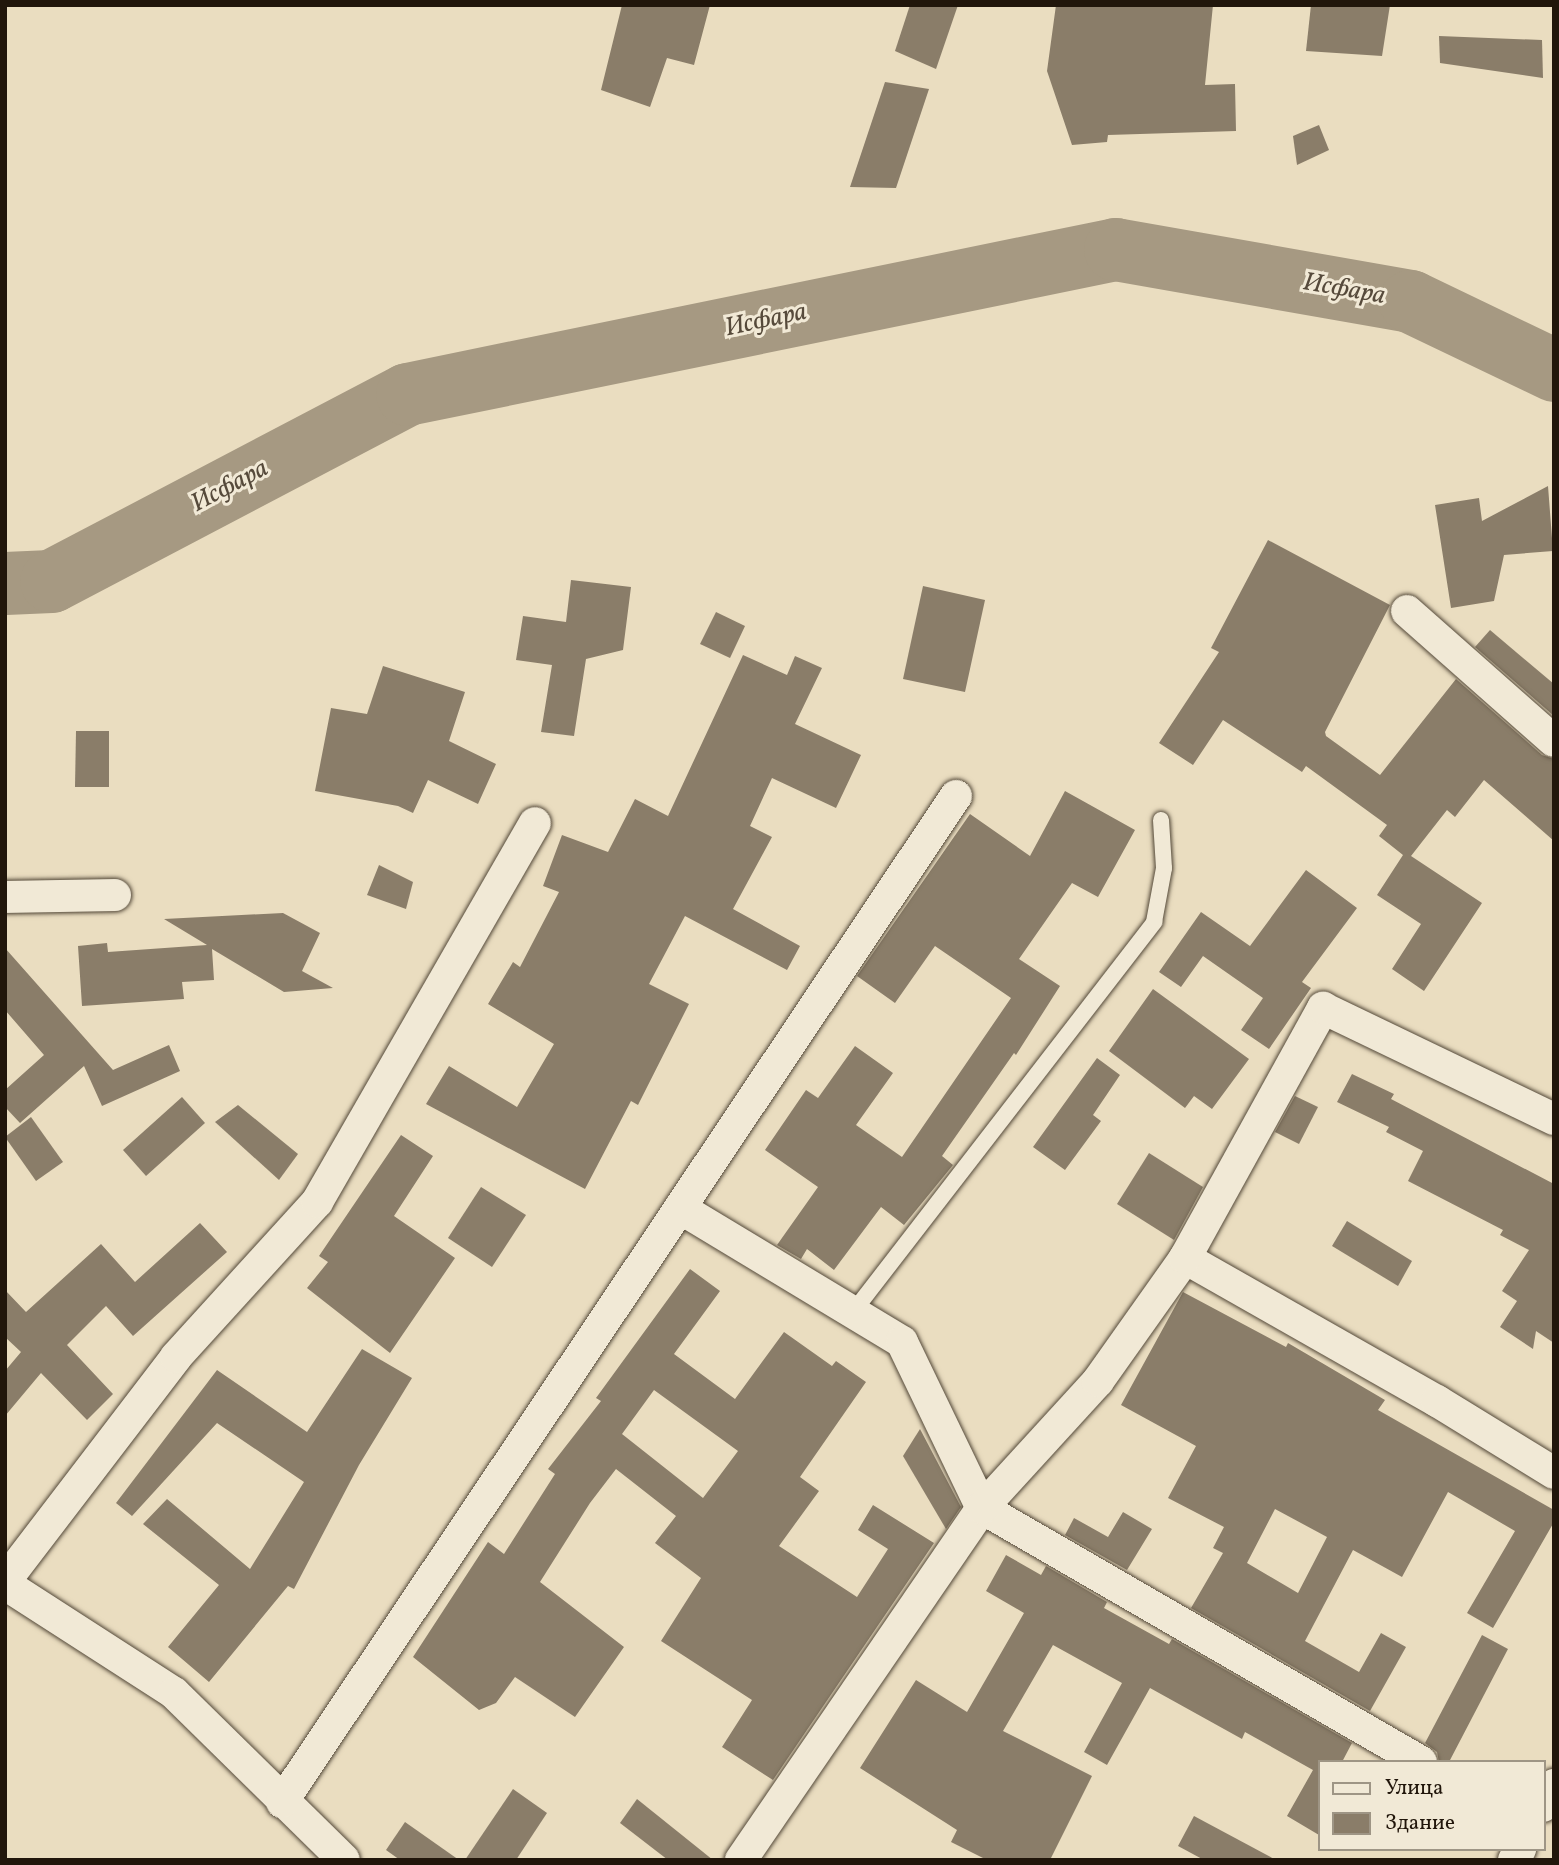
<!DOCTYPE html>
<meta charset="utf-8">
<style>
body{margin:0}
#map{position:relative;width:1559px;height:1865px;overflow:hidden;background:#eaddc0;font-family:Vollkorn,serif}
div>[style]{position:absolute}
.river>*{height:63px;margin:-31.5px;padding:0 31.5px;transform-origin:31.5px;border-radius:31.5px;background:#a69982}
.building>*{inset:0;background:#8a7d69}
.roads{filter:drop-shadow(0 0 2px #534838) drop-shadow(0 0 2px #534838)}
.service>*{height:16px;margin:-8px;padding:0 8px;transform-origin:8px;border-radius:8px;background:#f1e9d6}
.minor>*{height:32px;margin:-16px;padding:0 16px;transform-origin:16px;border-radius:16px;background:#f1e9d6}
span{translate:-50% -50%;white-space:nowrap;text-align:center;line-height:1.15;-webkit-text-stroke:6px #f1e9d6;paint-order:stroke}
.water-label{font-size:26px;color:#564a3b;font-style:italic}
.frame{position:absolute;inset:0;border:7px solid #21160b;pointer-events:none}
.legend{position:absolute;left:1318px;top:1760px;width:228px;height:91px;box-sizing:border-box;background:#f1e9d6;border:2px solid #9e9585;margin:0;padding:9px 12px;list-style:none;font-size:21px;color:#21160b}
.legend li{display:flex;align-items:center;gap:14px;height:35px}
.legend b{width:35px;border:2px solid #9e9585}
</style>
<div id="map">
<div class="river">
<i style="left:5px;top:583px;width:46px;rotate:-2.5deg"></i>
<i style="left:51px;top:581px;width:402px;rotate:-27.7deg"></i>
<i style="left:407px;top:394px;width:723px;rotate:-11.57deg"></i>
<i style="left:1115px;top:249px;width:300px;rotate:10deg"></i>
<i style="left:1410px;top:301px;width:160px;rotate:25.6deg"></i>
</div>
<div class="building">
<i style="clip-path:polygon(622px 5px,710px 5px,694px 65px,667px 58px,650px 107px,601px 90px)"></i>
<i style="clip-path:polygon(910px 5px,958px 5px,936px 69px,895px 51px)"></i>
<i style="clip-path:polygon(1056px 5px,1213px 5px,1205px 85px,1235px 84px,1236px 131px,1108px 135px,1107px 142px,1072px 145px,1047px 71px)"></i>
<i style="clip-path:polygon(1311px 5px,1390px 5px,1382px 56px,1306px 51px)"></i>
<i style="clip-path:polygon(1439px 36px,1542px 40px,1543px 78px,1440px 63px)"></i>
<i style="clip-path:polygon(885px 82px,929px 89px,896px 188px,850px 187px)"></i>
<i style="clip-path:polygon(1319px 125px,1329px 150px,1297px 165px,1293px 136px)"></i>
<i style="clip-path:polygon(1548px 486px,1553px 551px,1504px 555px,1494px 601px,1451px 608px,1435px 505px,1479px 498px,1482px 521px)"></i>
<i style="clip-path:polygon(1268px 540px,1390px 605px,1325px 732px,1326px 736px,1380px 775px,1456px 679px,1542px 755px,1554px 759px,1554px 841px,1484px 780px,1455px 817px,1447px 810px,1411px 856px,1482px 903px,1424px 991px,1392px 969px,1421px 924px,1377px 895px,1403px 855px,1379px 836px,1387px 825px,1306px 766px,1302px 772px,1223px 720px,1193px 765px,1159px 743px,1219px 652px,1211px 648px)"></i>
<i style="clip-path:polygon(571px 580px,631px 587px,623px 650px,586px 659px,574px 736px,541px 732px,552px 665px,516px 660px,523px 616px,566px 622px)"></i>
<i style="clip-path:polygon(923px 586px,985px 600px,965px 692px,903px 679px)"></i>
<i style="clip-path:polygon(716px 612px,745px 626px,730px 658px,700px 644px)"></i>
<i style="clip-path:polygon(1490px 630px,1554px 684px,1554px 716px,1475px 647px)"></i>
<i style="clip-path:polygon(743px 655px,787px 675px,795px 656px,822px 668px,795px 724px,861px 755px,836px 808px,772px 778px,750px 826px,772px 837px,733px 909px,800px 946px,787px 970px,685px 916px,649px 984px,689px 1004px,638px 1105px,631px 1101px,585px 1189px,426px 1104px,449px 1066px,517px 1107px,554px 1044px,488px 1004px,513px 962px,520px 967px,559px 892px,543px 886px,562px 835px,608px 852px,635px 799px,668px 816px)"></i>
<i style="clip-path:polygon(383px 666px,465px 692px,449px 741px,496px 764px,478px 804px,428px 780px,413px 813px,398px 806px,315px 791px,331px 708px,367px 714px)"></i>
<i style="clip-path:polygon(76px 731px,109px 731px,109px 787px,75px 787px)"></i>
<i style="clip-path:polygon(1065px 791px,1135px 830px,1098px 897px,1072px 883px,1019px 959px,1060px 986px,1016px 1055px,1014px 1053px,942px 1156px,953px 1165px,904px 1225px,881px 1207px,834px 1270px,807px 1249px,801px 1259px,777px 1245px,818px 1187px,765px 1150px,806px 1090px,818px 1098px,855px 1046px,893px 1073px,856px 1125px,902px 1157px,1011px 998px,935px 946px,895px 1003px,857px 976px,970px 814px,1030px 856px)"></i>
<i style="clip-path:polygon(379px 865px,413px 882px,406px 909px,367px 895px)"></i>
<i style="clip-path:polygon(1306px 870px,1357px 908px,1302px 982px,1311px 988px,1269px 1049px,1241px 1030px,1263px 998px,1203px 956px,1181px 987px,1159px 972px,1201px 912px,1250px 946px)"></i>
<i style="clip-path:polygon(283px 913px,320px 933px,302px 971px,333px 988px,284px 992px,212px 949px,214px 980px,182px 982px,184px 999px,82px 1006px,78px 946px,107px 943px,108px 952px,207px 945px,164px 919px)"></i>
<i style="clip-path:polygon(5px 948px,113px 1070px,169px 1045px,180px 1071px,102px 1106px,84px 1066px,20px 1123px,5px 1107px,5px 1090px,44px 1055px,5px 1010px)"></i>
<i style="clip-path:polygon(1153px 989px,1249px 1059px,1212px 1109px,1194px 1096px,1185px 1108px,1109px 1051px)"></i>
<i style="clip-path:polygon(1097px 1058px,1120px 1075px,1093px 1115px,1101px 1121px,1065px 1170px,1033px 1147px)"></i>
<i style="clip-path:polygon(1352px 1074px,1394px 1094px,1391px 1099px,1554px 1184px,1554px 1343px,1536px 1331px,1533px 1349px,1500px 1327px,1517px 1301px,1502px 1291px,1529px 1250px,1500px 1235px,1503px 1230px,1408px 1181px,1423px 1151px,1386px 1132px,1389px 1127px,1337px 1102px)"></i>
<i style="clip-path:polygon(1295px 1096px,1318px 1107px,1299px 1144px,1275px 1132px)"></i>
<i style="clip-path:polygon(182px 1097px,205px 1123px,146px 1176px,123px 1150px)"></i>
<i style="clip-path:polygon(238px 1105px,298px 1154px,279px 1180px,215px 1122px)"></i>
<i style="clip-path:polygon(31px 1117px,63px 1162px,36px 1181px,5px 1137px)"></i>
<i style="clip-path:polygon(401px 1135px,433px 1156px,394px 1216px,455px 1258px,390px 1353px,307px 1288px,328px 1262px,319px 1256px)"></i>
<i style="clip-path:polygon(1149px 1153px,1203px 1187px,1174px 1240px,1117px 1204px)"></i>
<i style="clip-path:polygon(481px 1187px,526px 1215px,492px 1267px,448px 1238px)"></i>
<i style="clip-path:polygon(1347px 1221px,1412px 1261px,1398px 1286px,1332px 1246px)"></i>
<i style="clip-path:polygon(200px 1223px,227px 1252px,133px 1336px,106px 1306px,67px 1345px,113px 1394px,87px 1420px,41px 1373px,5px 1416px,5px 1371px,21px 1352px,5px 1337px,5px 1290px,26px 1312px,101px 1244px,135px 1282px)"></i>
<i style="clip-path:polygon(evenodd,690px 1269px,720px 1291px,674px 1354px,735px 1399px,784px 1332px,832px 1366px,836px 1361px,866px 1382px,800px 1477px,819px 1491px,779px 1546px,857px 1597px,888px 1549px,858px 1530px,873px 1505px,934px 1543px,773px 1780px,722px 1747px,752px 1700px,661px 1641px,701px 1578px,655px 1543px,676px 1516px,616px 1469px,590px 1503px,540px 1582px,624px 1647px,575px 1717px,515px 1677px,496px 1703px,479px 1710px,413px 1657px,488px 1542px,504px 1554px,555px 1474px,548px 1469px,601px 1401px,596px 1398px,690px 1269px,654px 1390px,738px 1451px,703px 1498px,622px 1434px,654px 1390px)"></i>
<i style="clip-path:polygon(evenodd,1183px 1292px,1286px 1347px,1288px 1343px,1385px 1400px,1378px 1410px,1554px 1510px,1554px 1522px,1493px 1628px,1467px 1613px,1515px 1531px,1448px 1492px,1402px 1577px,1353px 1550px,1305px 1641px,1359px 1672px,1381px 1633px,1406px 1647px,1370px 1711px,1191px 1608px,1223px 1553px,1213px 1548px,1224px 1527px,1168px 1498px,1196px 1446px,1121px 1405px,1183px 1292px,1275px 1509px,1327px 1537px,1298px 1593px,1247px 1563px,1275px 1509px)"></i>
<i style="clip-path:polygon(362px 1349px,412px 1378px,359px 1465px,294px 1589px,288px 1586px,209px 1682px,168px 1647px,219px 1585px,143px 1524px,167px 1499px,250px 1569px,304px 1482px,217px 1423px,132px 1516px,116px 1503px,217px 1370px,307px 1432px)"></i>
<i style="clip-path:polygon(920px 1429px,961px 1507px,946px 1529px,903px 1456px)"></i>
<i style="clip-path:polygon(1123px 1512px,1152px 1529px,1127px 1570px,1065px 1535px,1074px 1518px,1108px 1537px)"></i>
<i style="clip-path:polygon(1006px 1555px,1041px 1575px,1046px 1566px,1107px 1602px,1104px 1608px,1169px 1644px,1172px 1639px,1352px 1743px,1342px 1762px,1319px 1762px,1319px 1835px,1287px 1816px,1313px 1770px,1245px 1732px,1242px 1739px,1150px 1688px,1107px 1765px,1084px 1752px,1122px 1683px,1053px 1645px,1003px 1731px,1092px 1776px,1050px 1860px,987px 1860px,951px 1842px,957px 1830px,860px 1768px,916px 1680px,967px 1712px,1024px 1613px,986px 1591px)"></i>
<i style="clip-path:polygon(1482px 1635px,1508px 1649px,1449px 1762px,1439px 1762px,1437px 1752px,1425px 1743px)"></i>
<i style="clip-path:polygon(513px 1789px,547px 1813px,516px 1860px,465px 1860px)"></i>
<i style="clip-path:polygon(637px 1799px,713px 1860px,668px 1860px,620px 1823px)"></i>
<i style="clip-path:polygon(1194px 1816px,1276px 1860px,1204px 1860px,1178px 1846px)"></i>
<i style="clip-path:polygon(405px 1822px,459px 1860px,400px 1860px,386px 1850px)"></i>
</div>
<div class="roads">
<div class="service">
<i style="left:853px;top:1312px;width:493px;rotate:-52.3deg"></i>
<i style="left:1154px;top:922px;width:55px;rotate:-79.5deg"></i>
<i style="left:1164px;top:868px;width:48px;rotate:-93.6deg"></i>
</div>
<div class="minor">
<i style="left:1407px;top:611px;width:196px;rotate:41.5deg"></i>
<i style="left:5px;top:897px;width:110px;rotate:-1deg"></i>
<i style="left:680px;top:1208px;width:259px;rotate:31.1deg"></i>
<i style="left:902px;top:1342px;width:184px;rotate:64.3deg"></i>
<i style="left:982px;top:1508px;width:427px;rotate:124.4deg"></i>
<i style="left:1185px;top:1258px;width:290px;rotate:29.6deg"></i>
<i style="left:1437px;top:1401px;width:137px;rotate:31.6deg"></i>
<i style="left:5px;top:1581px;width:282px;rotate:-52.6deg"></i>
<i style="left:176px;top:1357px;width:210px;rotate:-47.7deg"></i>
<i style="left:317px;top:1202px;width:437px;rotate:-60.1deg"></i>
<i style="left:5px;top:1584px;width:201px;rotate:32.8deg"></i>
<i style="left:174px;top:1693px;width:238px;rotate:44.5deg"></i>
<i style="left:1421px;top:1762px;width:507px;rotate:-149.95deg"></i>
<i style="left:982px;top:1508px;width:172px;rotate:-47.6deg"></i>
<i style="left:1098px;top:1381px;width:151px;rotate:-54.7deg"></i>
<i style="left:1185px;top:1258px;width:286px;rotate:-61.1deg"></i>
<i style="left:1323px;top:1008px;width:256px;rotate:25.7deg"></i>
<i style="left:282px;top:1802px;width:1211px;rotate:-56.18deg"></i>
<i style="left:1543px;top:1806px;width:24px;rotate:-62deg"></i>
<i style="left:1514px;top:1860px;width:13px;rotate:-61deg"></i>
</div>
</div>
<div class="water-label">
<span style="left:1344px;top:290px;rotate:10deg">Исфара</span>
<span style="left:766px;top:321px;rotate:-12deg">Исфара</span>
<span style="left:230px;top:487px;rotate:-28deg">Исфара</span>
</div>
<div class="frame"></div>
<ul class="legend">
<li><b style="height:9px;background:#f1e9d6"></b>Улица</li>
<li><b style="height:19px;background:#8a7d69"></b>Здание</li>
</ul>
</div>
